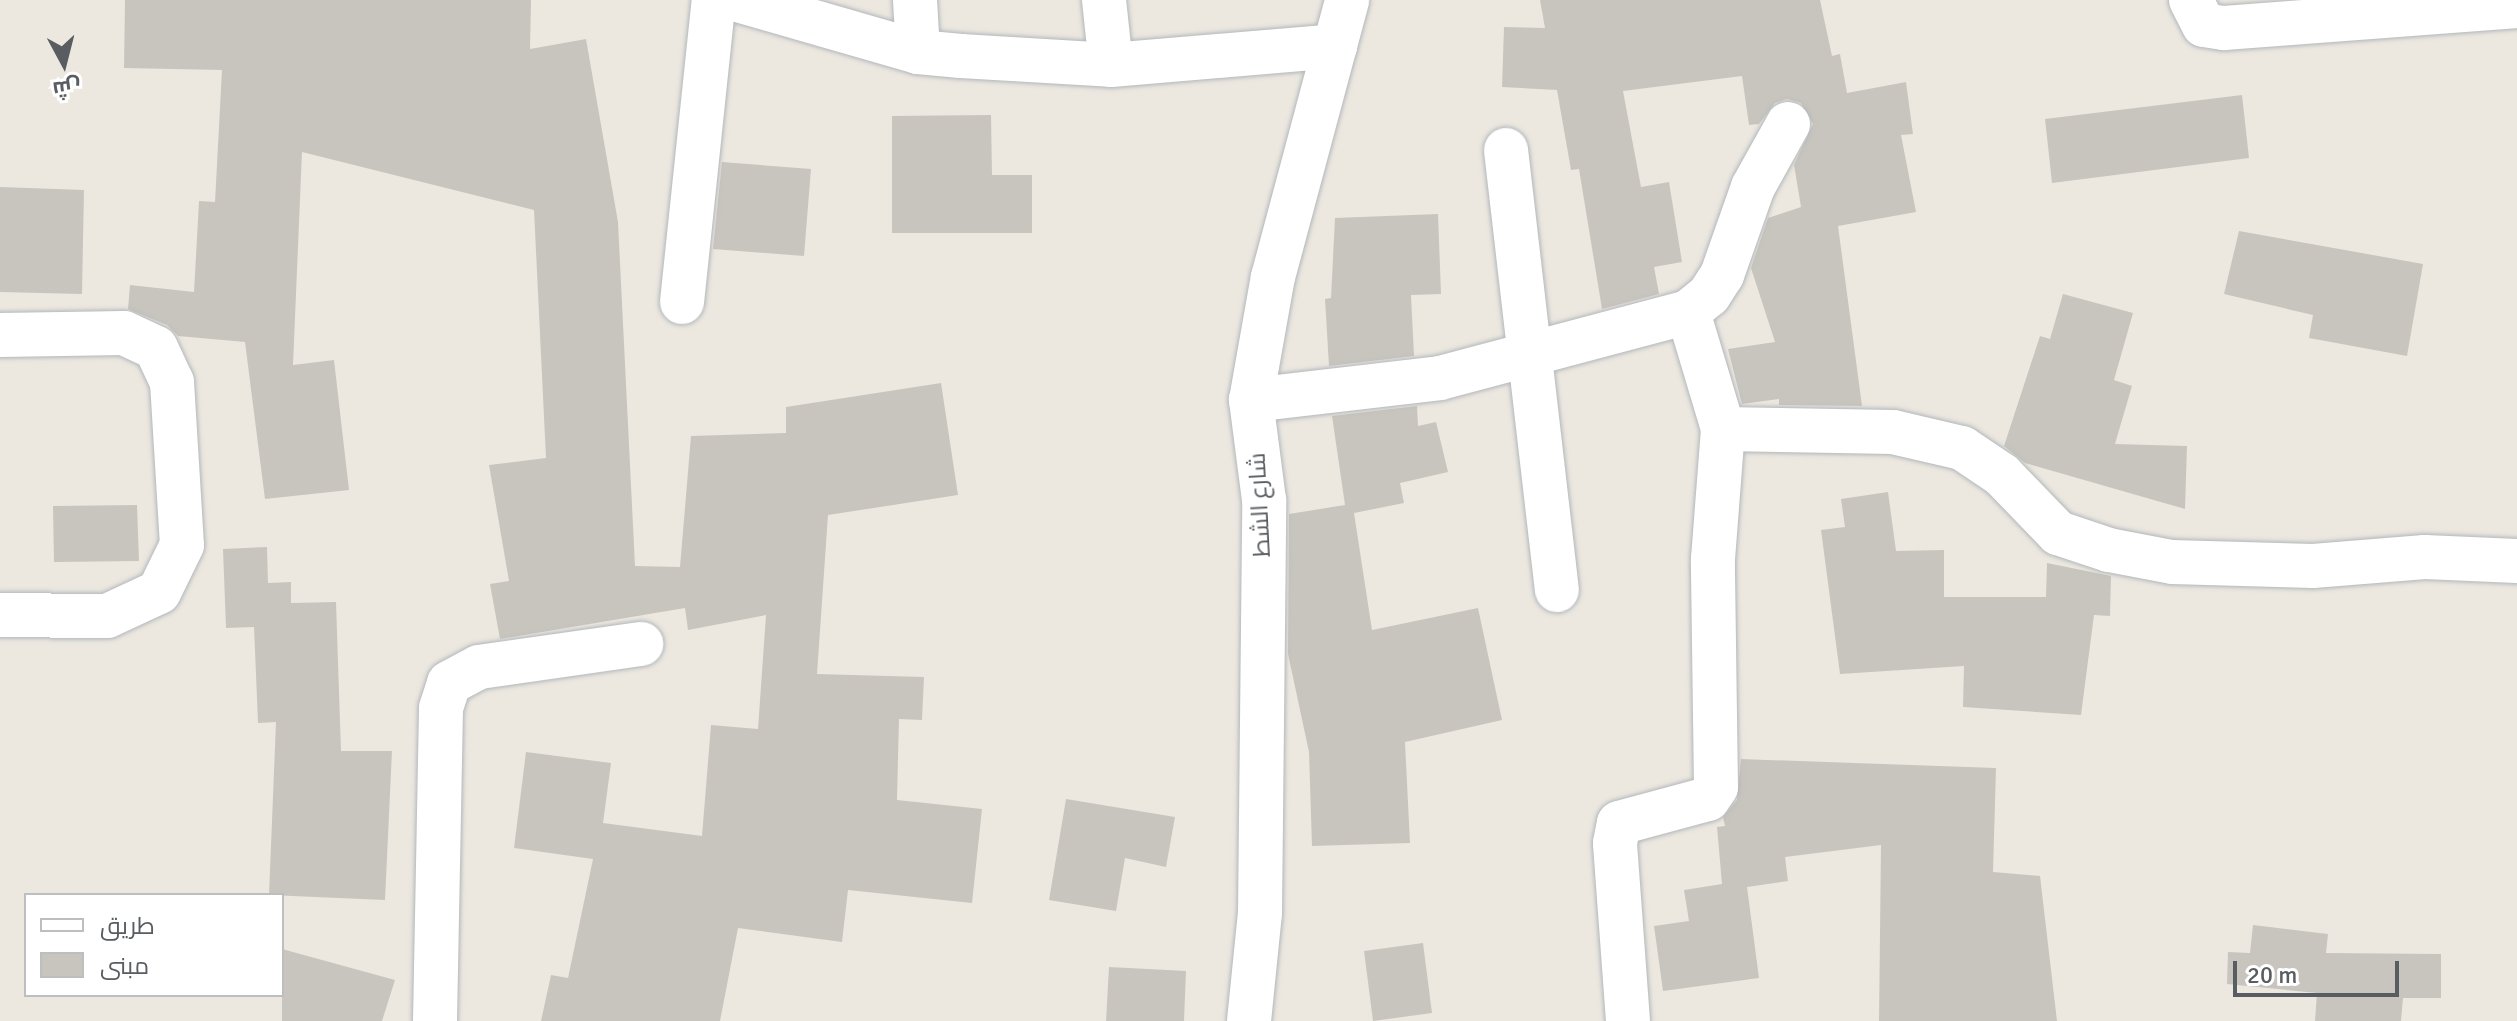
<!DOCTYPE html>
<meta charset="utf-8">
<style>
body{margin:0}
#map{position:relative;width:2517px;height:1021px;overflow:hidden;background:#ece8e0;font-family:Signika,Cairo,sans-serif}
div>[style]{position:absolute}
.building>*{inset:0;background:#c8c5bf}
.roads{filter:drop-shadow(0 0 2px #b3b7bb) drop-shadow(0 0 2px #b3b7bb)}
.minor>*{height:44px;margin:-22px;padding:0 22px;transform-origin:22px;border-radius:22px;background:#fff}
span{translate:-50% -50%;white-space:nowrap;text-align:center;line-height:1.15;-webkit-text-stroke:6px #fff;paint-order:stroke}
.street-label{font-size:24px;color:#595d61}
.legend{position:absolute;left:24px;top:893px;width:260px;height:104px;box-sizing:border-box;background:#fff;border:2px solid #bdbec0;margin:0;padding:10px 14px;list-style:none;font-size:24px;color:#595d61}
.legend li{display:flex;align-items:center;gap:16px;height:40px}
.legend b{width:40px;border:2px solid #bdbec0}
.north{position:absolute;left:24px;top:24px;width:80px;height:80px;-webkit-text-stroke:6px #fff;paint-order:stroke;rotate:173deg;font-size:22px;font-weight:700;line-height:32px;text-align:center;color:#595d61}
.north::after{content:'';display:block;margin:auto;width:28px;height:36px;background:#595d61;clip-path:polygon(50% 0,100% 100%,50% 72%,0 100%)}
.scale{position:absolute;left:2233px;top:961px;width:166px;height:36px;box-sizing:border-box;border:4px solid #595d61;border-top:0;padding-left:10px;font-size:24px;line-height:28px;white-space:nowrap;color:#595d61;-webkit-text-stroke:6px #fff;paint-order:stroke}
</style>
<div id="map">
<div class="building">
<i style="clip-path:polygon(125px 0,531px 0,530px 49px,586px 39px,618px 222px,635px 566px,680px 567px,691px 436px,786px 433px,786px 407px,941px 383px,958px 495px,828px 515px,817px 674px,924px 677px,922px 720px,899px 719px,897px 800px,982px 809px,972px 903px,848px 890px,842px 942px,738px 928px,720px 1021px,541px 1021px,551px 975px,568px 978px,593px 859px,514px 848px,526px 752px,611px 763px,603px 823px,702px 836px,711px 725px,758px 729px,766px 615px,688px 630px,685px 608px,500px 639px,490px 584px,509px 581px,489px 465px,546px 458px,534px 210px,302px 152px,293px 365px,334px 360px,349px 490px,265px 499px,245px 342px,178px 336px,167px 325px,128px 309px,130px 285px,194px 292px,199px 201px,215px 202px,222px 70px,124px 68px)"></i>
<i style="clip-path:polygon(1540px 0,1820px 0,1832px 56px,1840px 54px,1847px 93px,1906px 82px,1913px 134px,1901px 135px,1916px 212px,1838px 226px,1862px 406px,1779px 405px,1779px 399px,1742px 404px,1728px 349px,1775px 342px,1751px 268px,1768px 218px,1801px 207px,1794px 165px,1813px 124px,1801px 103px,1787px 99px,1775px 103px,1759px 124px,1749px 125px,1742px 76px,1623px 91px,1641px 187px,1669px 182px,1682px 262px,1654px 267px,1659px 294px,1602px 309px,1579px 169px,1571px 170px,1557px 90px,1502px 87px,1504px 27px,1545px 28px)"></i>
<i style="clip-path:polygon(2242px 95px,2249px 158px,2052px 183px,2045px 119px)"></i>
<i style="clip-path:polygon(991px 115px,992px 175px,1032px 175px,1032px 233px,892px 233px,892px 116px)"></i>
<i style="clip-path:polygon(722px 162px,811px 169px,804px 256px,713px 249px)"></i>
<i style="clip-path:polygon(0 187px,84px 190px,82px 294px,0 292px)"></i>
<i style="clip-path:polygon(1438px 214px,1441px 294px,1411px 295px,1414px 356px,1329px 366px,1325px 299px,1331px 298px,1335px 218px)"></i>
<i style="clip-path:polygon(2239px 231px,2423px 264px,2407px 356px,2309px 338px,2313px 315px,2224px 294px)"></i>
<i style="clip-path:polygon(2063px 294px,2133px 313px,2114px 380px,2132px 386px,2115px 444px,2187px 446px,2185px 509px,2025px 463px,2004px 446px,2040px 336px,2050px 339px)"></i>
<i style="clip-path:polygon(1417px 406px,1418px 426px,1436px 422px,1448px 472px,1400px 483px,1404px 503px,1354px 513px,1372px 630px,1478px 608px,1502px 720px,1405px 742px,1410px 843px,1312px 846px,1309px 752px,1288px 654px,1289px 514px,1345px 505px,1332px 416px)"></i>
<i style="clip-path:polygon(1888px 492px,1896px 551px,1944px 550px,1944px 597px,2046px 597px,2047px 563px,2111px 576px,2110px 616px,2094px 615px,2081px 715px,1963px 707px,1964px 666px,1840px 674px,1821px 530px,1845px 527px,1841px 499px)"></i>
<i style="clip-path:polygon(137px 505px,139px 561px,54px 562px,53px 506px)"></i>
<i style="clip-path:polygon(267px 547px,268px 583px,291px 582px,291px 603px,336px 602px,341px 751px,392px 751px,385px 900px,269px 895px,276px 722px,258px 723px,254px 627px,226px 628px,223px 549px)"></i>
<i style="clip-path:polygon(1741px 759px,1996px 768px,1993px 872px,2040px 876px,2057px 1021px,1879px 1021px,1881px 845px,1785px 857px,1788px 881px,1747px 887px,1759px 978px,1663px 991px,1654px 926px,1689px 921px,1684px 890px,1722px 884px,1717px 827px,1725px 826px,1723px 817px,1737px 800px)"></i>
<i style="clip-path:polygon(1066px 799px,1175px 817px,1166px 867px,1125px 858px,1116px 911px,1049px 900px)"></i>
<i style="clip-path:polygon(2253px 925px,2328px 934px,2326px 953px,2441px 954px,2441px 998px,2403px 998px,2401px 1021px,2315px 1021px,2317px 993px,2227px 984px,2228px 952px,2250px 953px)"></i>
<i style="clip-path:polygon(1423px 943px,1432px 1013px,1373px 1021px,1364px 951px)"></i>
<i style="clip-path:polygon(282px 949px,395px 980px,382px 1021px,282px 1021px)"></i>
<i style="clip-path:polygon(1109px 967px,1186px 971px,1184px 1021px,1106px 1021px)"></i>
</div>
<div class="roads">
<div class="minor">
<i style="left:738px;top:0;width:187px;rotate:16.1deg"></i>
<i style="left:918px;top:52px;width:43px;rotate:5.3deg"></i>
<i style="left:961px;top:56px;width:150px;rotate:3.4deg"></i>
<i style="left:1111px;top:65px;width:225px;rotate:-4.8deg"></i>
<i style="left:915px;top:0;width:52px;rotate:86.7deg"></i>
<i style="left:1104px;top:0;width:65px;rotate:83.9deg"></i>
<i style="left:2191px;top:0;width:28px;rotate:63deg"></i>
<i style="left:2204px;top:25px;width:20px;rotate:9deg"></i>
<i style="left:2224px;top:28px;width:294px;rotate:-4.3deg"></i>
<i style="left:1506px;top:150px;width:443px;rotate:83.4deg"></i>
<i style="left:682px;top:302px;width:304px;rotate:-84deg"></i>
<i style="left:1688px;top:312px;width:27px;rotate:-39deg"></i>
<i style="left:1709px;top:295px;width:24px;rotate:-57deg"></i>
<i style="left:1722px;top:275px;width:93px;rotate:-70.6deg"></i>
<i style="left:1753px;top:187px;width:72px;rotate:-60.9deg"></i>
<i style="left:0;top:335px;width:124px;rotate:-0.9deg"></i>
<i style="left:124px;top:333px;width:35px;rotate:25deg"></i>
<i style="left:156px;top:348px;width:38px;rotate:65deg"></i>
<i style="left:172px;top:382px;width:163px;rotate:86.5deg"></i>
<i style="left:182px;top:545px;width:52px;rotate:116.1deg"></i>
<i style="left:159px;top:592px;width:57px;rotate:155.2deg"></i>
<i style="left:107px;top:616px;width:107px;rotate:-179.5deg"></i>
<i style="left:1251px;top:400px;width:190px;rotate:-6.6deg"></i>
<i style="left:1440px;top:378px;width:257px;rotate:-14.9deg"></i>
<i style="left:1688px;top:312px;width:122px;rotate:73.3deg"></i>
<i style="left:1723px;top:429px;width:170px;rotate:1deg"></i>
<i style="left:1893px;top:432px;width:71px;rotate:13.1deg"></i>
<i style="left:1962px;top:448px;width:48px;rotate:34deg"></i>
<i style="left:2002px;top:475px;width:81px;rotate:46deg"></i>
<i style="left:2058px;top:533px;width:54px;rotate:18.4deg"></i>
<i style="left:2109px;top:550px;width:64px;rotate:10.8deg"></i>
<i style="left:2172px;top:562px;width:141px;rotate:1.6deg"></i>
<i style="left:2313px;top:566px;width:112px;rotate:-4.6deg"></i>
<i style="left:2425px;top:557px;width:92px;rotate:2.5deg"></i>
<i style="left:435px;top:1021px;width:313px;rotate:-88.9deg"></i>
<i style="left:441px;top:708px;width:26px;rotate:-72deg"></i>
<i style="left:449px;top:683px;width:34px;rotate:-28deg"></i>
<i style="left:479px;top:667px;width:164px;rotate:-8.1deg"></i>
<i style="left:1249px;top:1021px;width:109px;rotate:-84.2deg"></i>
<i style="left:1260px;top:913px;width:413px;rotate:-89.4deg"></i>
<i style="left:1264px;top:500px;width:101px;rotate:-97.4deg"></i>
<i style="left:1251px;top:400px;width:125px;rotate:-79.9deg"></i>
<i style="left:1273px;top:277px;width:287px;rotate:-75deg"></i>
<i style="left:1628px;top:1021px;width:178px;rotate:-94.2deg"></i>
<i style="left:1615px;top:843px;width:20px;rotate:-79deg"></i>
<i style="left:1619px;top:823px;width:92px;rotate:-15.1deg"></i>
<i style="left:1708px;top:799px;width:14px;rotate:-56deg"></i>
<i style="left:1716px;top:787px;width:228px;rotate:-90.8deg"></i>
<i style="left:1713px;top:559px;width:130px;rotate:-85.6deg"></i>
</div>
</div>
<div class="street-label">
<span style="left:1260px;top:505px;rotate:-93deg">شارع الشط</span>
</div>
<ul class="legend">
<li><b style="height:10px;background:#fff"></b>طريق</li>
<li><b style="height:22px;background:#c8c5bf"></b>مبنى</li>
</ul>
<div class="north">ش</div>
<div class="scale">20 m</div>
</div>
